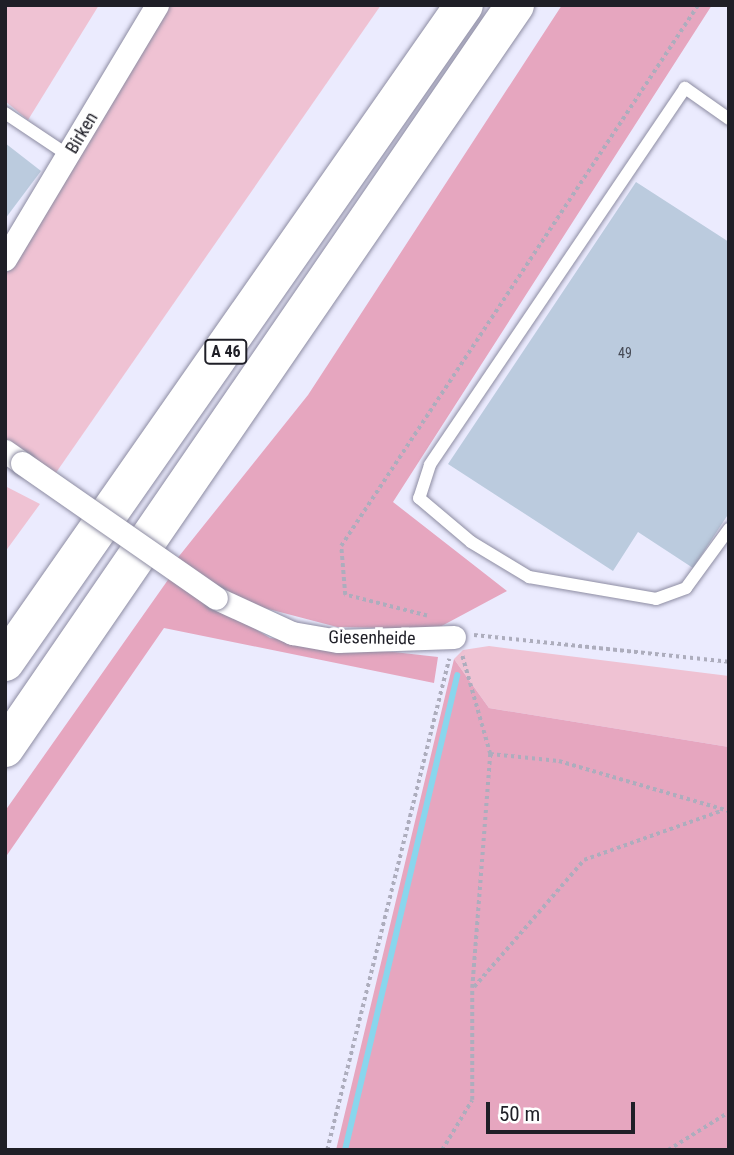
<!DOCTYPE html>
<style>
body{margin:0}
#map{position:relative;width:734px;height:1155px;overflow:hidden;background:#ebebfe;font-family:"Roboto Condensed",sans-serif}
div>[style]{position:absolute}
.green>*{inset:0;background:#efc2d3}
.forest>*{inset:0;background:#e6a6bf}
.stream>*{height:6px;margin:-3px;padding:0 3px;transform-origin:3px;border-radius:3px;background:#89d6ed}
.building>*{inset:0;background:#bbcbde}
.path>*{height:3.5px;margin-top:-1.75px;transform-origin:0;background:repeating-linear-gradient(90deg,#adadbd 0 3.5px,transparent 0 7px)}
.roads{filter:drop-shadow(0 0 2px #8d8ca2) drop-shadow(0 0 2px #8d8ca2)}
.lane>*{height:12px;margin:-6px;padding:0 6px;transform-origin:6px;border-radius:6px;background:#fff}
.street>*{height:23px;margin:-11.5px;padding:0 11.5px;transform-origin:11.5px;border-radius:11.5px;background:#fff}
.highway>*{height:38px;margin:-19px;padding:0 19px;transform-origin:19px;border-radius:19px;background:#fff}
.bridges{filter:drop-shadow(0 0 2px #8d8ca2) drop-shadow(0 0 2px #8d8ca2)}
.street-bridge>*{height:23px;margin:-11.5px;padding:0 11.5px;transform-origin:11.5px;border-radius:11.5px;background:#fff}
span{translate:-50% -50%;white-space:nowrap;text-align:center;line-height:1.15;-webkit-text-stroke:6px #fff;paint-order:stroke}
.number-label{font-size:14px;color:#464a55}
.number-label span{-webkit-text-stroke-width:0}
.shield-label span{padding:2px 5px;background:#fff;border:2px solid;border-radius:5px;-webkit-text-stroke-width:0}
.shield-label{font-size:16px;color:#1f1f27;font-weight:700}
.street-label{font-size:18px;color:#1f1f27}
.frame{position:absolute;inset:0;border:7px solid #1f1f27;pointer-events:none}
.scale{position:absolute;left:486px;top:1102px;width:149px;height:32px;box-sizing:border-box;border:4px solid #1f1f27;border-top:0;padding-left:9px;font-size:21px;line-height:24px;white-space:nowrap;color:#1f1f27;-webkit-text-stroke:5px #fff;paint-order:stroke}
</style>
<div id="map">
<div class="green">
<i style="clip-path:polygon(5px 5px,99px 5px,28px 120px,5px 101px)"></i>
<i style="clip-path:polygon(165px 5px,381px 5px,53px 477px,5px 442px,5px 276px)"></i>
<i style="clip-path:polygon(5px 486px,40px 504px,5px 552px)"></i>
<i style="clip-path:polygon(489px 646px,729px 676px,729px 747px,489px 708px,454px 659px,463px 650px)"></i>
</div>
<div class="forest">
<i style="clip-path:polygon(562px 5px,712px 5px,393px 502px,507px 591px,436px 629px,337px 627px,238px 601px,176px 560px,308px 395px)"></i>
<i style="clip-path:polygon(170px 577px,270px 638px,438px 657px,434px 683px,164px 628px,5px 858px,5px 811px)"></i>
<i style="clip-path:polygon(454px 659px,489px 708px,729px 747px,729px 1150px,336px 1150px)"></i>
</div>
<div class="stream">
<i style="left:345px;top:1150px;width:488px;rotate:-76.7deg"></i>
</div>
<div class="building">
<i style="clip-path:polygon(5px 143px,41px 171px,5px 219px)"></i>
<i style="clip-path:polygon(636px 182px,729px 242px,729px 513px,693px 568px,638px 532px,613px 571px,448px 464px)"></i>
</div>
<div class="path">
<i style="left:427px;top:616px;width:85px;rotate:-165.6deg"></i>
<i style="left:345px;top:595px;width:49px;rotate:-94.7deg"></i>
<i style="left:341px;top:546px;width:648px;rotate:-56.58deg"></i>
<i style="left:474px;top:635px;width:256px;rotate:6deg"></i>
<i style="left:490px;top:754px;width:69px;rotate:5.8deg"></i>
<i style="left:559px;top:761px;width:177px;rotate:16.4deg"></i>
<i style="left:474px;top:987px;width:168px;rotate:-49.1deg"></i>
<i style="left:584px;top:860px;width:145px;rotate:-19.7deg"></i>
<i style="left:327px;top:1150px;width:506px;rotate:-76.05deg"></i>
<i style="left:442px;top:1150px;width:58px;rotate:-59deg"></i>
<i style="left:472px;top:1100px;width:112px;rotate:-90deg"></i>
<i style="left:472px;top:988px;width:235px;rotate:-85.6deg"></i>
<i style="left:490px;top:754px;width:102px;rotate:-105.9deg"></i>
<i style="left:668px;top:1150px;width:72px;rotate:-31.9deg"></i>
</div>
<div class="roads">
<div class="lane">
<i style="left:5px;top:113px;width:76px;rotate:33.7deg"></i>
<i style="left:729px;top:119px;width:54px;rotate:-144.8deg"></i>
<i style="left:685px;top:88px;width:455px;rotate:124.1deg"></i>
<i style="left:430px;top:465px;width:35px;rotate:108deg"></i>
<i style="left:419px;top:498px;width:68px;rotate:40.2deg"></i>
<i style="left:471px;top:542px;width:68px;rotate:31.1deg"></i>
<i style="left:529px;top:577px;width:129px;rotate:9.8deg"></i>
<i style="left:656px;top:599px;width:32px;rotate:-20deg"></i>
<i style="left:686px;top:588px;width:73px;rotate:-53.9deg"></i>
</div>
<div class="street">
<i style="left:5px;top:259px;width:296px;rotate:-59.1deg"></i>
<i style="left:5px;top:451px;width:21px;rotate:35deg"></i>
<i style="left:216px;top:598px;width:84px;rotate:24.7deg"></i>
<i style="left:292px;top:633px;width:47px;rotate:9.9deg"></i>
<i style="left:338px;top:641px;width:116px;rotate:-2deg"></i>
</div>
<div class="highway">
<i style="left:5px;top:662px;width:801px;rotate:-55.06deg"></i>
<i style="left:5px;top:748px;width:901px;rotate:-55.53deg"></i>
</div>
</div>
<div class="bridges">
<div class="street-bridge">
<i style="left:22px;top:463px;width:236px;rotate:34.8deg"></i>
</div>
</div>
<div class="number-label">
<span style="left:625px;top:353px">49</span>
</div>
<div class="shield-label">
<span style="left:226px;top:352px">A 46</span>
</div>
<div class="street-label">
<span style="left:82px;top:133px;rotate:-59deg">Birken</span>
<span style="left:372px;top:638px;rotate:1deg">Giesenheide</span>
</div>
<div class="frame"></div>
<div class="scale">50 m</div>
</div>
